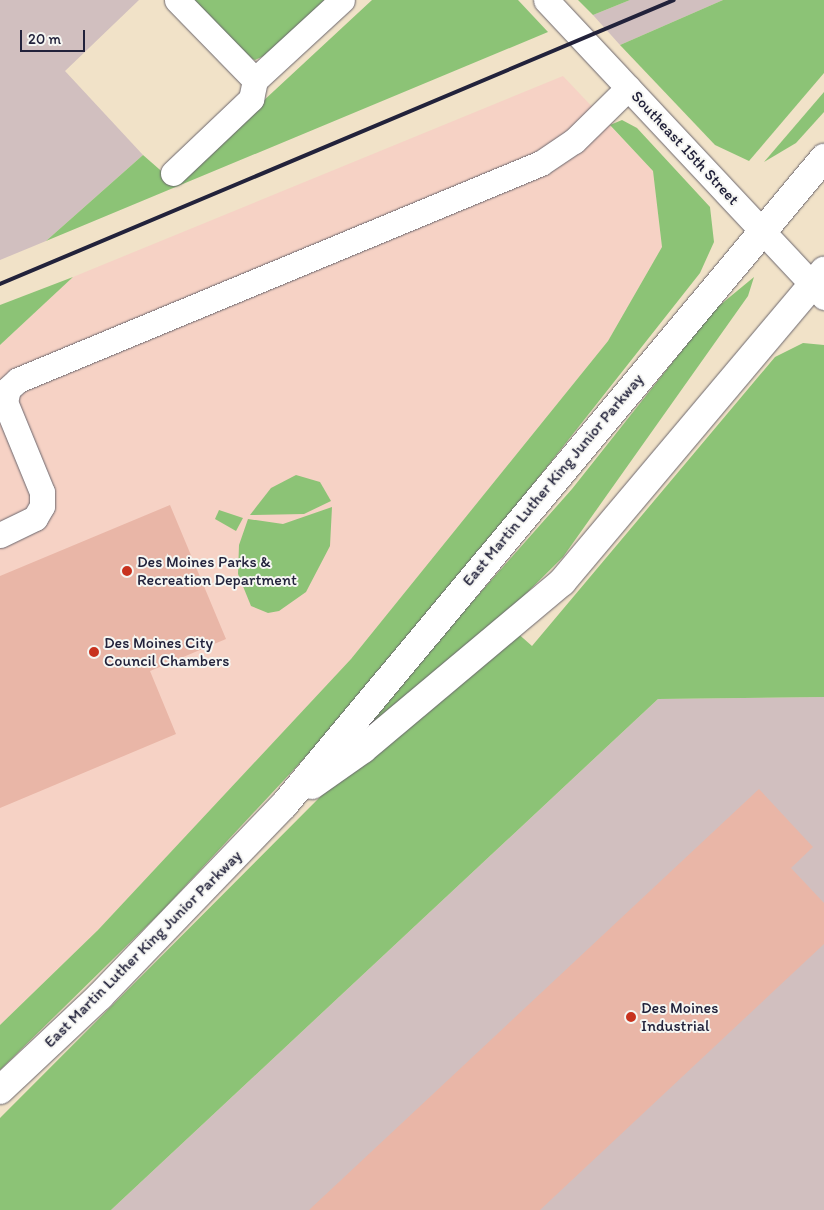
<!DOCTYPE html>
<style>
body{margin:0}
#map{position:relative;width:824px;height:1210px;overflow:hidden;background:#f1e2c8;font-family:Itim,sans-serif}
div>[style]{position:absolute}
.built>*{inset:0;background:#f6d2c5}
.industrial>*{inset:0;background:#d1bfbf}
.green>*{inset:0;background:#8cc376}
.building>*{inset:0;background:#e9b6a7}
.roads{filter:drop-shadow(0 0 1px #6a656c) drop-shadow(0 0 1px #6a656c)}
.minor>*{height:25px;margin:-12.5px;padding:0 12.5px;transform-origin:12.5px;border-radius:12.5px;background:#fff}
.major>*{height:28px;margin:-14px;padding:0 14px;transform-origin:14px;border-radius:14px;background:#fff}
.rail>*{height:4px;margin:-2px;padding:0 2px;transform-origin:2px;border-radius:2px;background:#22223b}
.dots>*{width:14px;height:14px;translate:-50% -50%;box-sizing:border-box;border:2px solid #f6f6f2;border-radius:50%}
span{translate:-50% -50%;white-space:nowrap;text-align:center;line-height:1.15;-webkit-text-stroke:4px #f6f6f2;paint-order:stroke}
.street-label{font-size:16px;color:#22223b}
.poi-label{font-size:16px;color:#22223b}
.left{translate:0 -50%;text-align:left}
.scale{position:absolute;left:20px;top:30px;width:65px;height:22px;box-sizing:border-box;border:2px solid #22223b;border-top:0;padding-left:6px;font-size:15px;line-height:18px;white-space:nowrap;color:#22223b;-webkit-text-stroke:4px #f6f6f2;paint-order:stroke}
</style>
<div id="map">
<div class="built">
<i style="clip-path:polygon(563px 76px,653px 171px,662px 247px,608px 341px,351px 659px,98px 930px,0 1025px,0 345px,73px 277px)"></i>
</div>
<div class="industrial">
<i style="clip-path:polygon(0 0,139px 0,65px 71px,143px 155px,46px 241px,0 260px)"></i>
<i style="clip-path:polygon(630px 0,723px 0,620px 45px,593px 15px)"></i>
<i style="clip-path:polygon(824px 697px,824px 1210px,111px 1210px,658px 699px)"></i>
</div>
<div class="green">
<i style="clip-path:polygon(192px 0,325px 0,268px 54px,255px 60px,246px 56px)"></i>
<i style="clip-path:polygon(372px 0,518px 0,548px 32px,46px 241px,143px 155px,175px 183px)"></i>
<i style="clip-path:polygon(578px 0,630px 0,593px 15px)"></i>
<i style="clip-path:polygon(723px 0,824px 0,824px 73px,749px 161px,715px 145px,620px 45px)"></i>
<i style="clip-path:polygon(824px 92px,824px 112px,796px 143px,764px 162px)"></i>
<i style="clip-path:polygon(622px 120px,637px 128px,710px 207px,714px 242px,700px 273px,453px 586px,326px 735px,161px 912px,0 1070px,0 1025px,98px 930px,351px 659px,608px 341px,662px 247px,653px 171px,610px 125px)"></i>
<i style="clip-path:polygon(73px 277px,0 345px,0 305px)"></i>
<i style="clip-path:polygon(754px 277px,748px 296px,563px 557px,458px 661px,345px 745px,572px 489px,714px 310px)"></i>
<i style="clip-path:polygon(803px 343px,824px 345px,824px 697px,658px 699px,111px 1210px,0 1210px,0 1118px,322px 795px,515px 631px,532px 646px,775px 357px)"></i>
<i style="clip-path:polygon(296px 475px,320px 482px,331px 501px,304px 514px,250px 515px,271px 488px)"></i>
<i style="clip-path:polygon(332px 507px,330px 546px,306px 592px,279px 611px,268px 613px,251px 606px,238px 574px,239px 545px,248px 519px,283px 524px)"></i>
<i style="clip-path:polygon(219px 510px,243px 518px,236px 531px,215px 519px)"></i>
</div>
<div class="building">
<i style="clip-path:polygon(170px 505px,226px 639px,150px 671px,176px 734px,0 808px,0 576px)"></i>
<i style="clip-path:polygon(759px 789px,813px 847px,791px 868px,824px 903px,824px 944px,540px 1210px,309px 1210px)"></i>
</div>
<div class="roads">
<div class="minor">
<i style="left:177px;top:0;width:112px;rotate:45.7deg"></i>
<i style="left:546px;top:0;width:407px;rotate:46.9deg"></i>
<i style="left:255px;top:80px;width:118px;rotate:-42.6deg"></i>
<i style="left:173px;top:173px;width:108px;rotate:-43.5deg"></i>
<i style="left:251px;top:99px;width:19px;rotate:-78deg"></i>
<i style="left:0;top:535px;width:39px;rotate:-26deg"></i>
<i style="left:35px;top:518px;width:14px;rotate:-60deg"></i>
<i style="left:42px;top:506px;width:14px;rotate:-90deg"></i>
<i style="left:42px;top:492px;width:97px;rotate:-112.3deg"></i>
<i style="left:5px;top:402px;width:13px;rotate:-77deg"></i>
<i style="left:8px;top:389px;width:13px;rotate:-42deg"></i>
<i style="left:18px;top:380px;width:566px;rotate:-22.53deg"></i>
<i style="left:541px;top:163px;width:40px;rotate:-34deg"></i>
<i style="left:574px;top:141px;width:76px;rotate:-44.5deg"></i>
</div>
<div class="major">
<i style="left:312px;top:785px;width:62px;rotate:-35.2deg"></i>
<i style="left:363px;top:749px;width:260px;rotate:-40deg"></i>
<i style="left:562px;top:582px;width:407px;rotate:-49.9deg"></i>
<i style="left:0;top:1090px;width:137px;rotate:-43.2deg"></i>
<i style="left:100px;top:996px;width:265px;rotate:-46.1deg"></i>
<i style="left:284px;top:805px;width:843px;rotate:-50.15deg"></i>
</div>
</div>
<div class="rail">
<i style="left:0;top:284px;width:731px;rotate:-22.85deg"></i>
</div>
<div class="dots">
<i style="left:127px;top:571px;background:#c8321e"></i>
<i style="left:94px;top:652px;background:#c8321e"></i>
<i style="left:631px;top:1017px;background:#c8321e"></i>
</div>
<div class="street-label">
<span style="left:685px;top:148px;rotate:47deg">Southeast 15th Street</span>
<span style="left:553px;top:480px;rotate:-50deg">East Martin Luther King Junior Parkway</span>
<span style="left:143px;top:949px;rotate:-45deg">East Martin Luther King Junior Parkway</span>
</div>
<div class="poi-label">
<span class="left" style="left:137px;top:571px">Des Moines Parks &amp;<br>Recreation Department</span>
<span class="left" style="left:104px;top:652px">Des Moines City<br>Council Chambers</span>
<span class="left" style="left:641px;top:1017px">Des Moines<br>Industrial</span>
</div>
<div class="scale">20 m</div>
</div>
